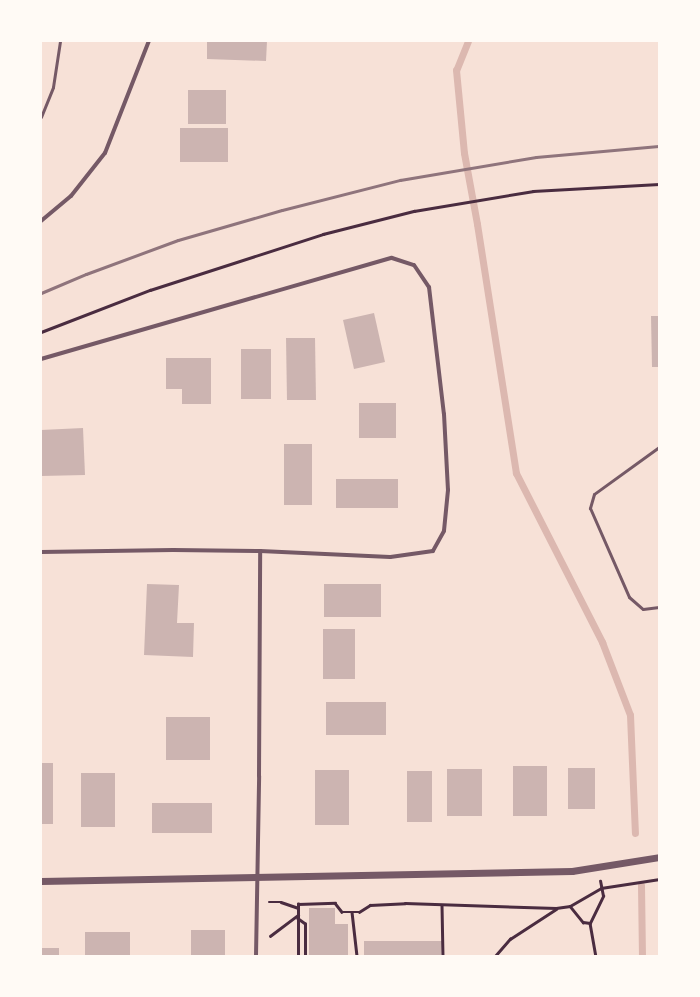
<!DOCTYPE html>
<style>
body{margin:0}
#map{position:relative;width:700px;height:997px;overflow:hidden;background:#f7e1d7;font-family:"Exo 2",sans-serif}
div>[style]{position:absolute}
.stream>*{height:7px;margin:-3.5px;padding:0 3.5px;transform-origin:3.5px;border-radius:3.5px;background:#dcb8b0}
.building>*{inset:0;background:#ccb4b1}
.path>*{height:2.5px;margin:-1.25px;padding:0 1.25px;transform-origin:1.25px;border-radius:1.25px;background:#4a2c40}
.service>*{height:3px;margin:-1.5px;padding:0 1.5px;transform-origin:1.5px;border-radius:1.5px;background:#755966}
.minor>*{height:4px;margin:-2px;padding:0 2px;transform-origin:2px;border-radius:2px;background:#755966}
.tertiary>*{height:7px;margin:-3.5px;padding:0 3.5px;transform-origin:3.5px;border-radius:3.5px;background:#755966}
.rail>*{height:3px;margin:-1.5px;padding:0 1.5px;transform-origin:1.5px;border-radius:1.5px;background:#8f747c}
span{translate:-50% -50%;white-space:nowrap;text-align:center;line-height:1.15;-webkit-text-stroke:3px #fffaf5;paint-order:stroke}
.frame{position:absolute;inset:0;border:42px solid #fffaf5;pointer-events:none}
</style>
<div id="map">
<div class="stream">
<i style="left:468px;top:41px;width:31px;rotate:112deg"></i>
<i style="left:456px;top:70px;width:83px;rotate:84.5deg"></i>
<i style="left:464px;top:153px;width:72px;rotate:79.6deg"></i>
<i style="left:477px;top:224px;width:252px;rotate:81.1deg"></i>
<i style="left:516px;top:473px;width:190px;rotate:63deg"></i>
<i style="left:602px;top:642px;width:78px;rotate:69deg"></i>
<i style="left:630px;top:715px;width:118px;rotate:87.6deg"></i>
<i style="left:641px;top:885px;width:71px;rotate:89.2deg"></i>
</div>
<div class="building">
<i style="clip-path:polygon(207px 41px,267px 41px,266px 61px,207px 59px)"></i>
<i style="clip-path:polygon(188px 90px,226px 90px,226px 124px,188px 124px)"></i>
<i style="clip-path:polygon(180px 128px,228px 128px,228px 162px,180px 162px)"></i>
<i style="clip-path:polygon(374px 313px,385px 362px,354px 369px,343px 320px)"></i>
<i style="clip-path:polygon(651px 316px,659px 316px,659px 367px,652px 367px)"></i>
<i style="clip-path:polygon(286px 338px,315px 338px,316px 400px,287px 400px)"></i>
<i style="clip-path:polygon(241px 349px,271px 349px,271px 399px,241px 399px)"></i>
<i style="clip-path:polygon(166px 358px,211px 358px,211px 404px,182px 404px,182px 389px,166px 389px)"></i>
<i style="clip-path:polygon(359px 403px,396px 403px,396px 438px,359px 438px)"></i>
<i style="clip-path:polygon(83px 428px,85px 475px,41px 476px,41px 430px)"></i>
<i style="clip-path:polygon(284px 444px,312px 444px,312px 505px,284px 505px)"></i>
<i style="clip-path:polygon(336px 479px,398px 479px,398px 508px,336px 508px)"></i>
<i style="clip-path:polygon(147px 584px,179px 585px,177px 623px,194px 623px,193px 657px,144px 655px)"></i>
<i style="clip-path:polygon(324px 584px,381px 584px,381px 617px,324px 617px)"></i>
<i style="clip-path:polygon(323px 629px,355px 629px,355px 679px,323px 679px)"></i>
<i style="clip-path:polygon(326px 702px,386px 702px,386px 735px,326px 735px)"></i>
<i style="clip-path:polygon(166px 717px,210px 717px,210px 760px,166px 760px)"></i>
<i style="clip-path:polygon(41px 763px,53px 763px,53px 824px,41px 824px)"></i>
<i style="clip-path:polygon(513px 766px,547px 766px,547px 816px,513px 816px)"></i>
<i style="clip-path:polygon(568px 768px,595px 768px,595px 809px,568px 809px)"></i>
<i style="clip-path:polygon(447px 769px,482px 769px,482px 816px,447px 816px)"></i>
<i style="clip-path:polygon(315px 770px,349px 770px,349px 825px,315px 825px)"></i>
<i style="clip-path:polygon(407px 771px,432px 771px,432px 822px,407px 822px)"></i>
<i style="clip-path:polygon(81px 773px,115px 773px,115px 827px,81px 827px)"></i>
<i style="clip-path:polygon(152px 803px,212px 803px,212px 833px,152px 833px)"></i>
<i style="clip-path:polygon(309px 908px,335px 908px,335px 924px,348px 924px,348px 956px,309px 956px)"></i>
<i style="clip-path:polygon(191px 930px,225px 930px,225px 956px,191px 956px)"></i>
<i style="clip-path:polygon(85px 932px,130px 932px,130px 956px,85px 956px)"></i>
<i style="clip-path:polygon(364px 941px,442px 941px,441px 956px,364px 956px)"></i>
<i style="clip-path:polygon(41px 948px,59px 948px,59px 956px,41px 956px)"></i>
</div>
<div class="path">
<i style="left:41px;top:332px;width:117px;rotate:-21.1deg"></i>
<i style="left:150px;top:290px;width:182px;rotate:-17.9deg"></i>
<i style="left:323px;top:234px;width:94px;rotate:-14.2deg"></i>
<i style="left:414px;top:211px;width:121px;rotate:-9.5deg"></i>
<i style="left:533px;top:191px;width:126px;rotate:-3.2deg"></i>
<i style="left:269px;top:902px;width:12px"></i>
<i style="left:281px;top:902px;width:18px;rotate:19deg"></i>
<i style="left:442px;top:905px;width:51px;rotate:88.9deg"></i>
<i style="left:570px;top:906px;width:36px;rotate:-30deg"></i>
<i style="left:601px;top:888px;width:59px;rotate:-8.8deg"></i>
<i style="left:352px;top:912px;width:44px;rotate:83.5deg"></i>
<i style="left:590px;top:923px;width:30px;rotate:-64deg"></i>
<i style="left:603px;top:896px;width:15px;rotate:-101deg"></i>
<i style="left:270px;top:936px;width:35px;rotate:-37deg"></i>
<i style="left:298px;top:956px;width:36px;rotate:-90deg"></i>
<i style="left:305px;top:956px;width:32px;rotate:-90deg"></i>
<i style="left:305px;top:924px;width:9px;rotate:-144deg"></i>
<i style="left:298px;top:919px;width:15px;rotate:-90deg"></i>
<i style="left:298px;top:904px;width:37px;rotate:-2deg"></i>
<i style="left:335px;top:903px;width:11px;rotate:52deg"></i>
<i style="left:342px;top:912px;width:17px"></i>
<i style="left:359px;top:912px;width:13px;rotate:-32deg"></i>
<i style="left:370px;top:905px;width:35px;rotate:-3deg"></i>
<i style="left:405px;top:903px;width:151px;rotate:1.9deg"></i>
<i style="left:556px;top:908px;width:14px;rotate:-8deg"></i>
<i style="left:570px;top:906px;width:21px;rotate:51deg"></i>
<i style="left:583px;top:922px;width:7px;rotate:8deg"></i>
<i style="left:590px;top:923px;width:34px;rotate:80deg"></i>
<i style="left:495px;top:956px;width:23px;rotate:-49deg"></i>
<i style="left:510px;top:939px;width:55px;rotate:-33.1deg"></i>
</div>
<div class="service">
<i style="left:41px;top:117px;width:32px;rotate:-68deg"></i>
<i style="left:53px;top:87px;width:47px;rotate:-81.3deg"></i>
<i style="left:659px;top:447px;width:80px;rotate:144.1deg"></i>
<i style="left:594px;top:494px;width:15px;rotate:106deg"></i>
<i style="left:590px;top:508px;width:97px;rotate:66.3deg"></i>
<i style="left:629px;top:597px;width:18px;rotate:41deg"></i>
<i style="left:643px;top:609px;width:16px;rotate:-7deg"></i>
</div>
<div class="minor">
<i style="left:41px;top:221px;width:39px;rotate:-40deg"></i>
<i style="left:71px;top:196px;width:55px;rotate:-51.7deg"></i>
<i style="left:105px;top:153px;width:120px;rotate:-68.6deg"></i>
<i style="left:41px;top:359px;width:365px;rotate:-16.1deg"></i>
<i style="left:392px;top:258px;width:23px;rotate:18deg"></i>
<i style="left:414px;top:265px;width:27px;rotate:56deg"></i>
<i style="left:429px;top:287px;width:128px;rotate:83.3deg"></i>
<i style="left:444px;top:414px;width:76px;rotate:87deg"></i>
<i style="left:448px;top:490px;width:41px;rotate:95.6deg"></i>
<i style="left:444px;top:531px;width:23px;rotate:119deg"></i>
<i style="left:433px;top:551px;width:43px;rotate:172.1deg"></i>
<i style="left:390px;top:557px;width:130px;rotate:-177.4deg"></i>
<i style="left:260px;top:551px;width:87px;rotate:-179.3deg"></i>
<i style="left:173px;top:550px;width:132px;rotate:179.1deg"></i>
<i style="left:256px;top:956px;width:180px;rotate:-89deg"></i>
<i style="left:259px;top:776px;width:225px;rotate:-89.7deg"></i>
</div>
<div class="tertiary">
<i style="left:41px;top:881px;width:531px;rotate:-1.08deg"></i>
<i style="left:572px;top:871px;width:88px;rotate:-9.1deg"></i>
</div>
<div class="rail">
<i style="left:41px;top:293px;width:49px;rotate:-22.9deg"></i>
<i style="left:86px;top:274px;width:98px;rotate:-20.3deg"></i>
<i style="left:178px;top:240px;width:108px;rotate:-16.1deg"></i>
<i style="left:282px;top:210px;width:122px;rotate:-14.3deg"></i>
<i style="left:400px;top:180px;width:138px;rotate:-9.6deg"></i>
<i style="left:536px;top:157px;width:123px;rotate:-5.1deg"></i>
</div>
<div class="frame"></div>
</div>
